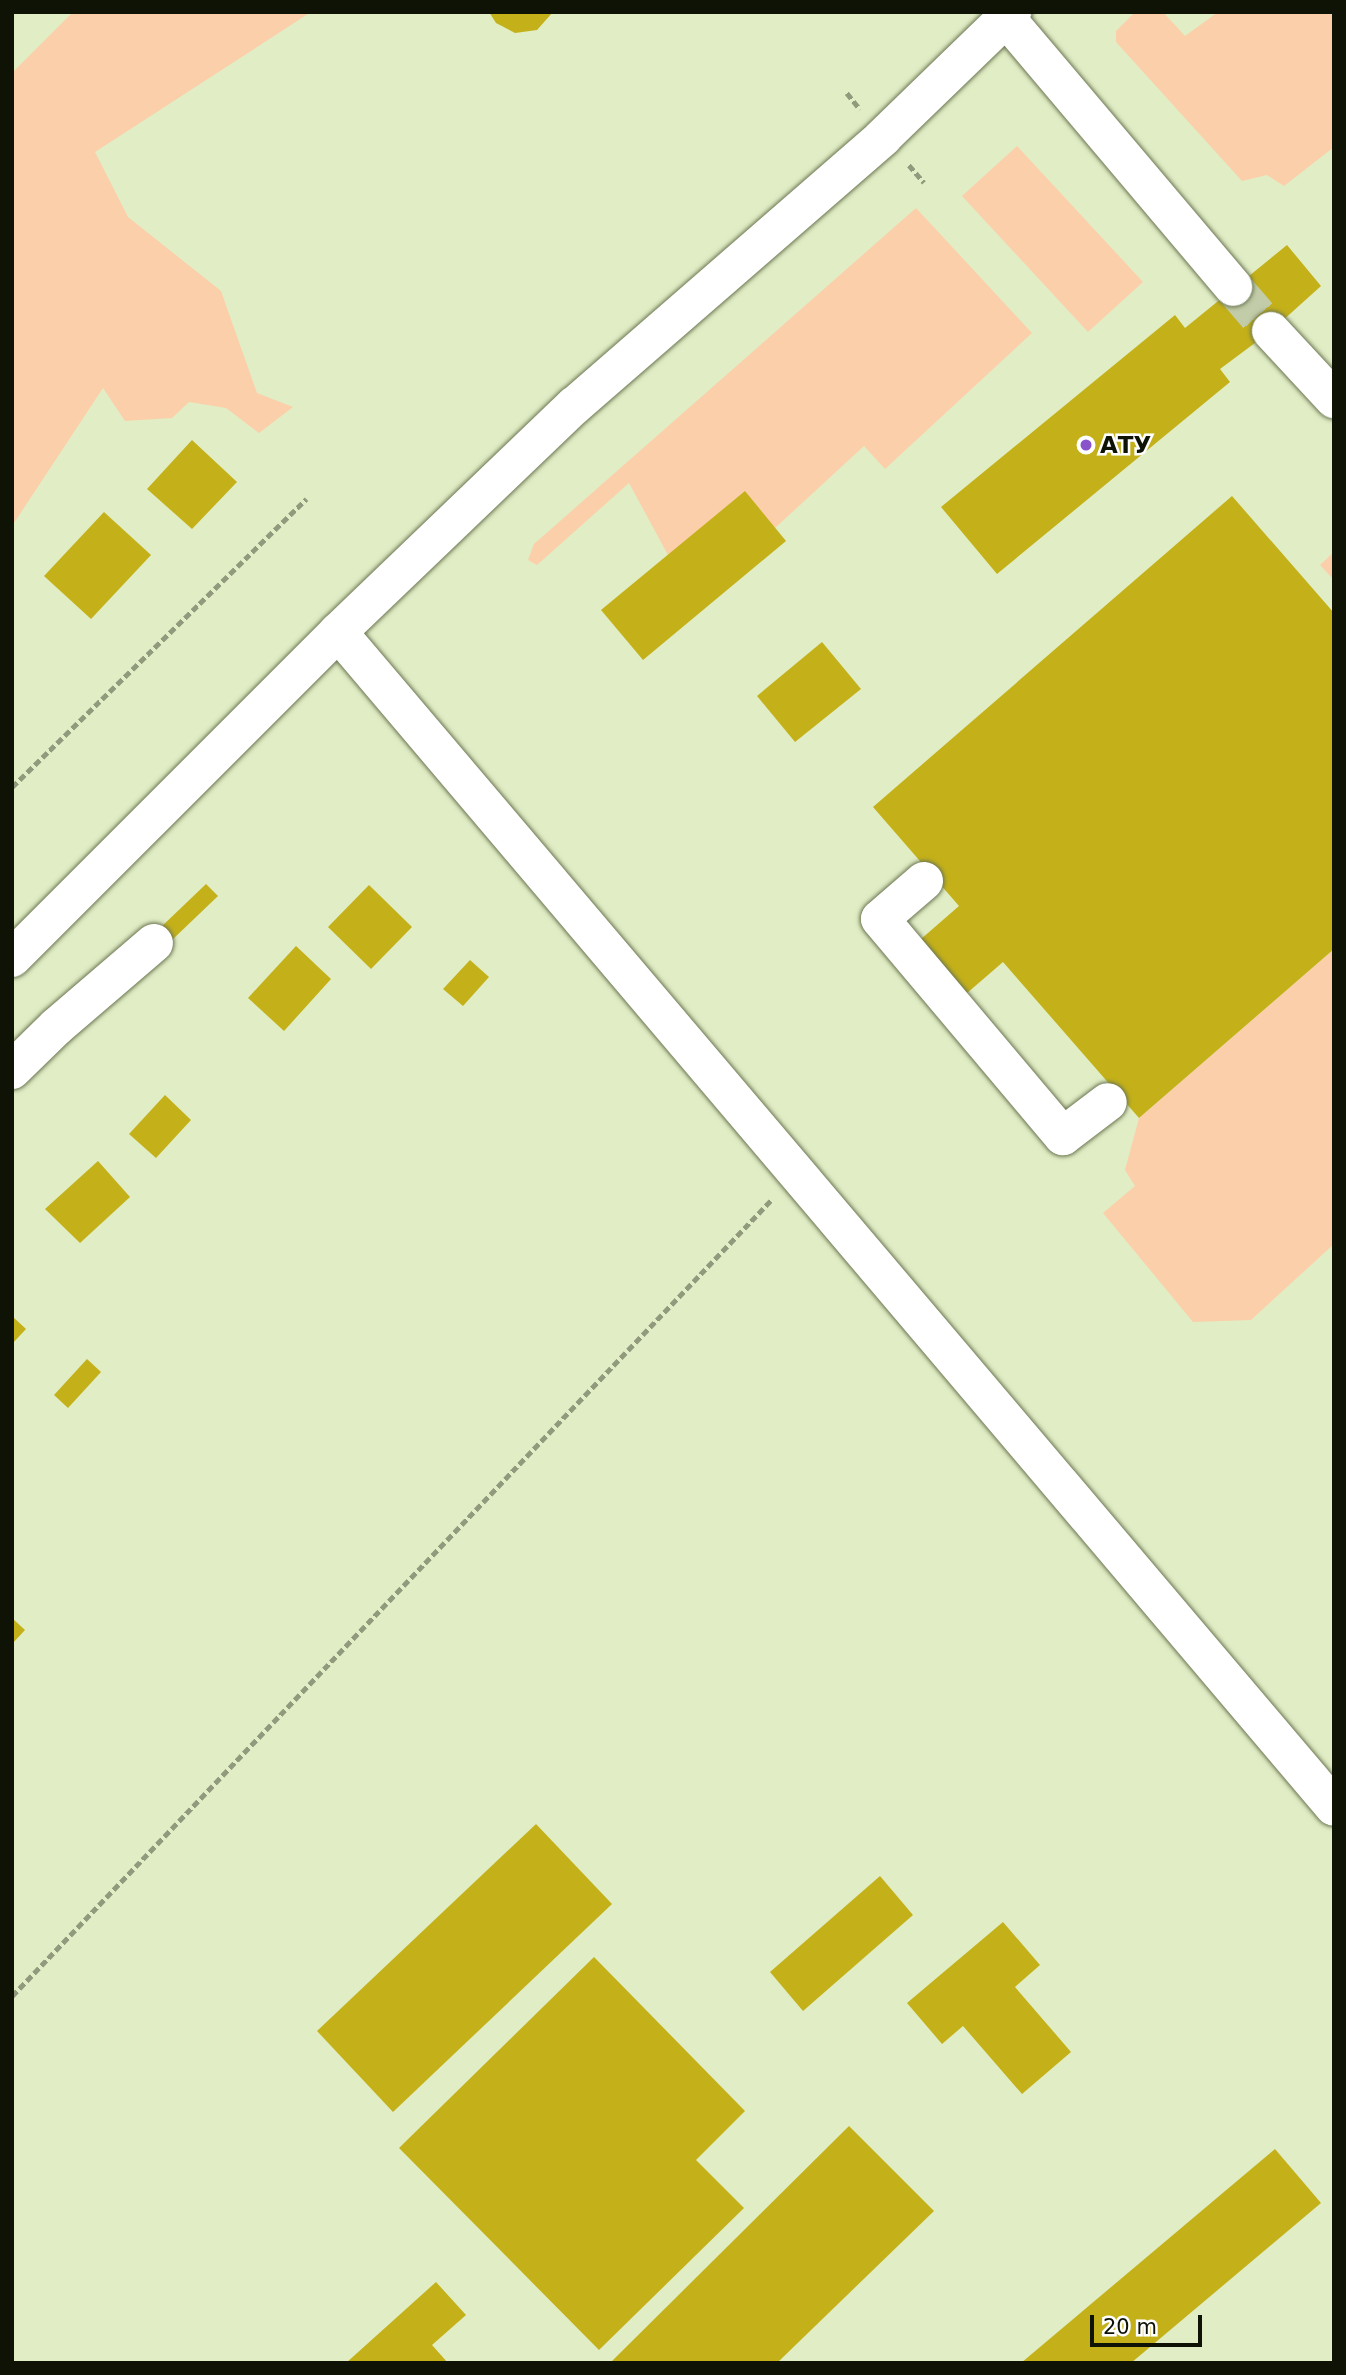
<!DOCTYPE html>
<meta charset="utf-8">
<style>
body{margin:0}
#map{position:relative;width:1346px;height:2375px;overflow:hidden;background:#e1edc5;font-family:"DejaVu Sans",sans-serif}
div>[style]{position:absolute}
.green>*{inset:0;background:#fbcfaa}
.building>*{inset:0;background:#c4b119}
.minor-tunnel>*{height:38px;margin-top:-19px;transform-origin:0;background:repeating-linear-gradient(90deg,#c2cca8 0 38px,transparent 0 57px)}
.path>*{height:4.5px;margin-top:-2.25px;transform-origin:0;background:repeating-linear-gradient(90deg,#919a7c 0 7px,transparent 0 10.5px)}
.roads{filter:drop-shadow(0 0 2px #6b7652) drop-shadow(0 0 2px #6b7652)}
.minor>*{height:38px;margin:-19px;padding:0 19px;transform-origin:19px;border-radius:19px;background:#fff}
.dots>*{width:19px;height:19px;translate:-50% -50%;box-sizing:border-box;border:4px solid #fff;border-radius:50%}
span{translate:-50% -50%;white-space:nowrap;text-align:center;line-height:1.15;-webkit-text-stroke:5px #fff;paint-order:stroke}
.poi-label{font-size:23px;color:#0f1306;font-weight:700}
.left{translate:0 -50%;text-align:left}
.frame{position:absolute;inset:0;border:14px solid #0f1306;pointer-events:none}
.scale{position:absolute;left:1090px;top:2315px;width:112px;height:32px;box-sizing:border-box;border:4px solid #0f1306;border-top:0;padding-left:9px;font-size:21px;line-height:24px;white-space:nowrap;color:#0f1306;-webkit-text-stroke:5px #fff;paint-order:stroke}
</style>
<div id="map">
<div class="green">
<i style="clip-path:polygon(73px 12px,311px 12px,95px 152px,128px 217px,221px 291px,257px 393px,293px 407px,259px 433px,226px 408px,189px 402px,172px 418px,125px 421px,103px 388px,12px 526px,12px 73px)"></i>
<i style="clip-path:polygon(1135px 12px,1163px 12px,1185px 36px,1218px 12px,1334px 12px,1334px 147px,1284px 186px,1267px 175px,1242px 181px,1116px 42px,1116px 31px)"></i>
<i style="clip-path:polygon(1017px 146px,1143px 282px,1088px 332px,962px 196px)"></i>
<i style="clip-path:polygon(916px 208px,1032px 333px,885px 469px,864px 446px,775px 528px,668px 555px,629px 483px,537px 565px,528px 560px,534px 544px)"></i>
<i style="clip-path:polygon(1334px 552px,1334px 580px,1320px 565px)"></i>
<i style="clip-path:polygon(1334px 949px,1334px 1244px,1251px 1320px,1193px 1322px,1103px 1213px,1135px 1186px,1125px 1170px,1139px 1118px)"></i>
</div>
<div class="building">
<i style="clip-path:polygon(489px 12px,553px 12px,537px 30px,515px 33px,496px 23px)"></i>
<i style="clip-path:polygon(1287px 245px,1321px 286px,1271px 331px,1220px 369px,1230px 382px,997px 574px,941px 507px,1175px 315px,1185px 328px)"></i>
<i style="clip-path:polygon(192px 440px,237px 482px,192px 529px,147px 489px)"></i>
<i style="clip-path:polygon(745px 491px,786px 541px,643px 660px,601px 610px)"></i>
<i style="clip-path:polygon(1232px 496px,1334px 613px,1334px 949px,1139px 1118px,1003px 962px,959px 1000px,913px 946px,959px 906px,873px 807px)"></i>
<i style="clip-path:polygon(104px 512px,151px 555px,91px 619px,44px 576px)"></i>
<i style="clip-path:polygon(822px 642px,861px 689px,795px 742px,757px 696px)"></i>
<i style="clip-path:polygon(206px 884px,218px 896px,172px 940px,160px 928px)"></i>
<i style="clip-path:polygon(369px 885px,412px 927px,371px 969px,328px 927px)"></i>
<i style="clip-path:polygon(296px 946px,331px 979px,284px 1031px,248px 998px)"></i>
<i style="clip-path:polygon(470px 960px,489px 977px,463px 1006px,443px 989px)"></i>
<i style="clip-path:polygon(165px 1095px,191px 1120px,156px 1158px,129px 1134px)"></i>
<i style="clip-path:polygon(98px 1161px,130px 1197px,80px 1243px,45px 1209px)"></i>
<i style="clip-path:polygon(12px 1316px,26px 1329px,12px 1344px)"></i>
<i style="clip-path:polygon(87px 1359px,101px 1372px,68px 1408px,54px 1395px)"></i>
<i style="clip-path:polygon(12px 1618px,25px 1630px,12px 1644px)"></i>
<i style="clip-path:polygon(536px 1824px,612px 1904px,393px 2112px,317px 2031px)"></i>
<i style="clip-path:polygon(880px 1876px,913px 1915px,803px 2011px,770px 1972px)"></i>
<i style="clip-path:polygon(1003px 1922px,1040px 1965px,1015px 1987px,1071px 2052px,1022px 2094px,963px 2026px,942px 2044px,907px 2003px)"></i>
<i style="clip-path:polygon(594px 1957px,745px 2111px,696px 2160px,744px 2208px,599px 2350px,399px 2148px)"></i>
<i style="clip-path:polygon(849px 2126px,934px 2211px,777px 2363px,610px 2363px)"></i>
<i style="clip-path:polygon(1275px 2149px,1321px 2203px,1131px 2363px,1021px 2363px)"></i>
<i style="clip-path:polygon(436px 2282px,466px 2315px,432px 2345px,448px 2363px,346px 2363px)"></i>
</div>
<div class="minor-tunnel">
<i style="left:1233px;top:287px;width:58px;rotate:49.2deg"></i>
</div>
<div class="path">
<i style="left:847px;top:93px;width:21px;rotate:51deg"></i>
<i style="left:909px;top:165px;width:23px;rotate:49deg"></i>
<i style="left:12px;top:787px;width:412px;rotate:-44.4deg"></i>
<i style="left:12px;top:1996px;width:1100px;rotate:-46.36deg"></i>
</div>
<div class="roads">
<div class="minor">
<i style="left:1006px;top:18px;width:352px;rotate:49.8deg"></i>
<i style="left:1271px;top:331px;width:93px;rotate:47.2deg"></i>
<i style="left:338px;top:632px;width:1540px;rotate:49.71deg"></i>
<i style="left:924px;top:881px;width:58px;rotate:139.2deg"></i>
<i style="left:880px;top:919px;width:284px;rotate:49.9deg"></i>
<i style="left:1063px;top:1136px;width:56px;rotate:-37.1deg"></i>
<i style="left:12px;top:958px;width:461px;rotate:-45deg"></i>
<i style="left:338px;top:632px;width:327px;rotate:-43.8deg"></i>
<i style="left:574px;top:406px;width:410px;rotate:-41deg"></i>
<i style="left:883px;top:137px;width:180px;rotate:-44.1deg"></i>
<i style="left:12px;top:1070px;width:62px;rotate:-44.3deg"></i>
<i style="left:56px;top:1027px;width:129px;rotate:-40.6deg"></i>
</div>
</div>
<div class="dots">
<i style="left:1086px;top:445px;background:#8953cb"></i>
</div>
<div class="poi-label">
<span class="left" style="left:1100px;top:445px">АТУ</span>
</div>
<div class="frame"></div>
<div class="scale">20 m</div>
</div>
